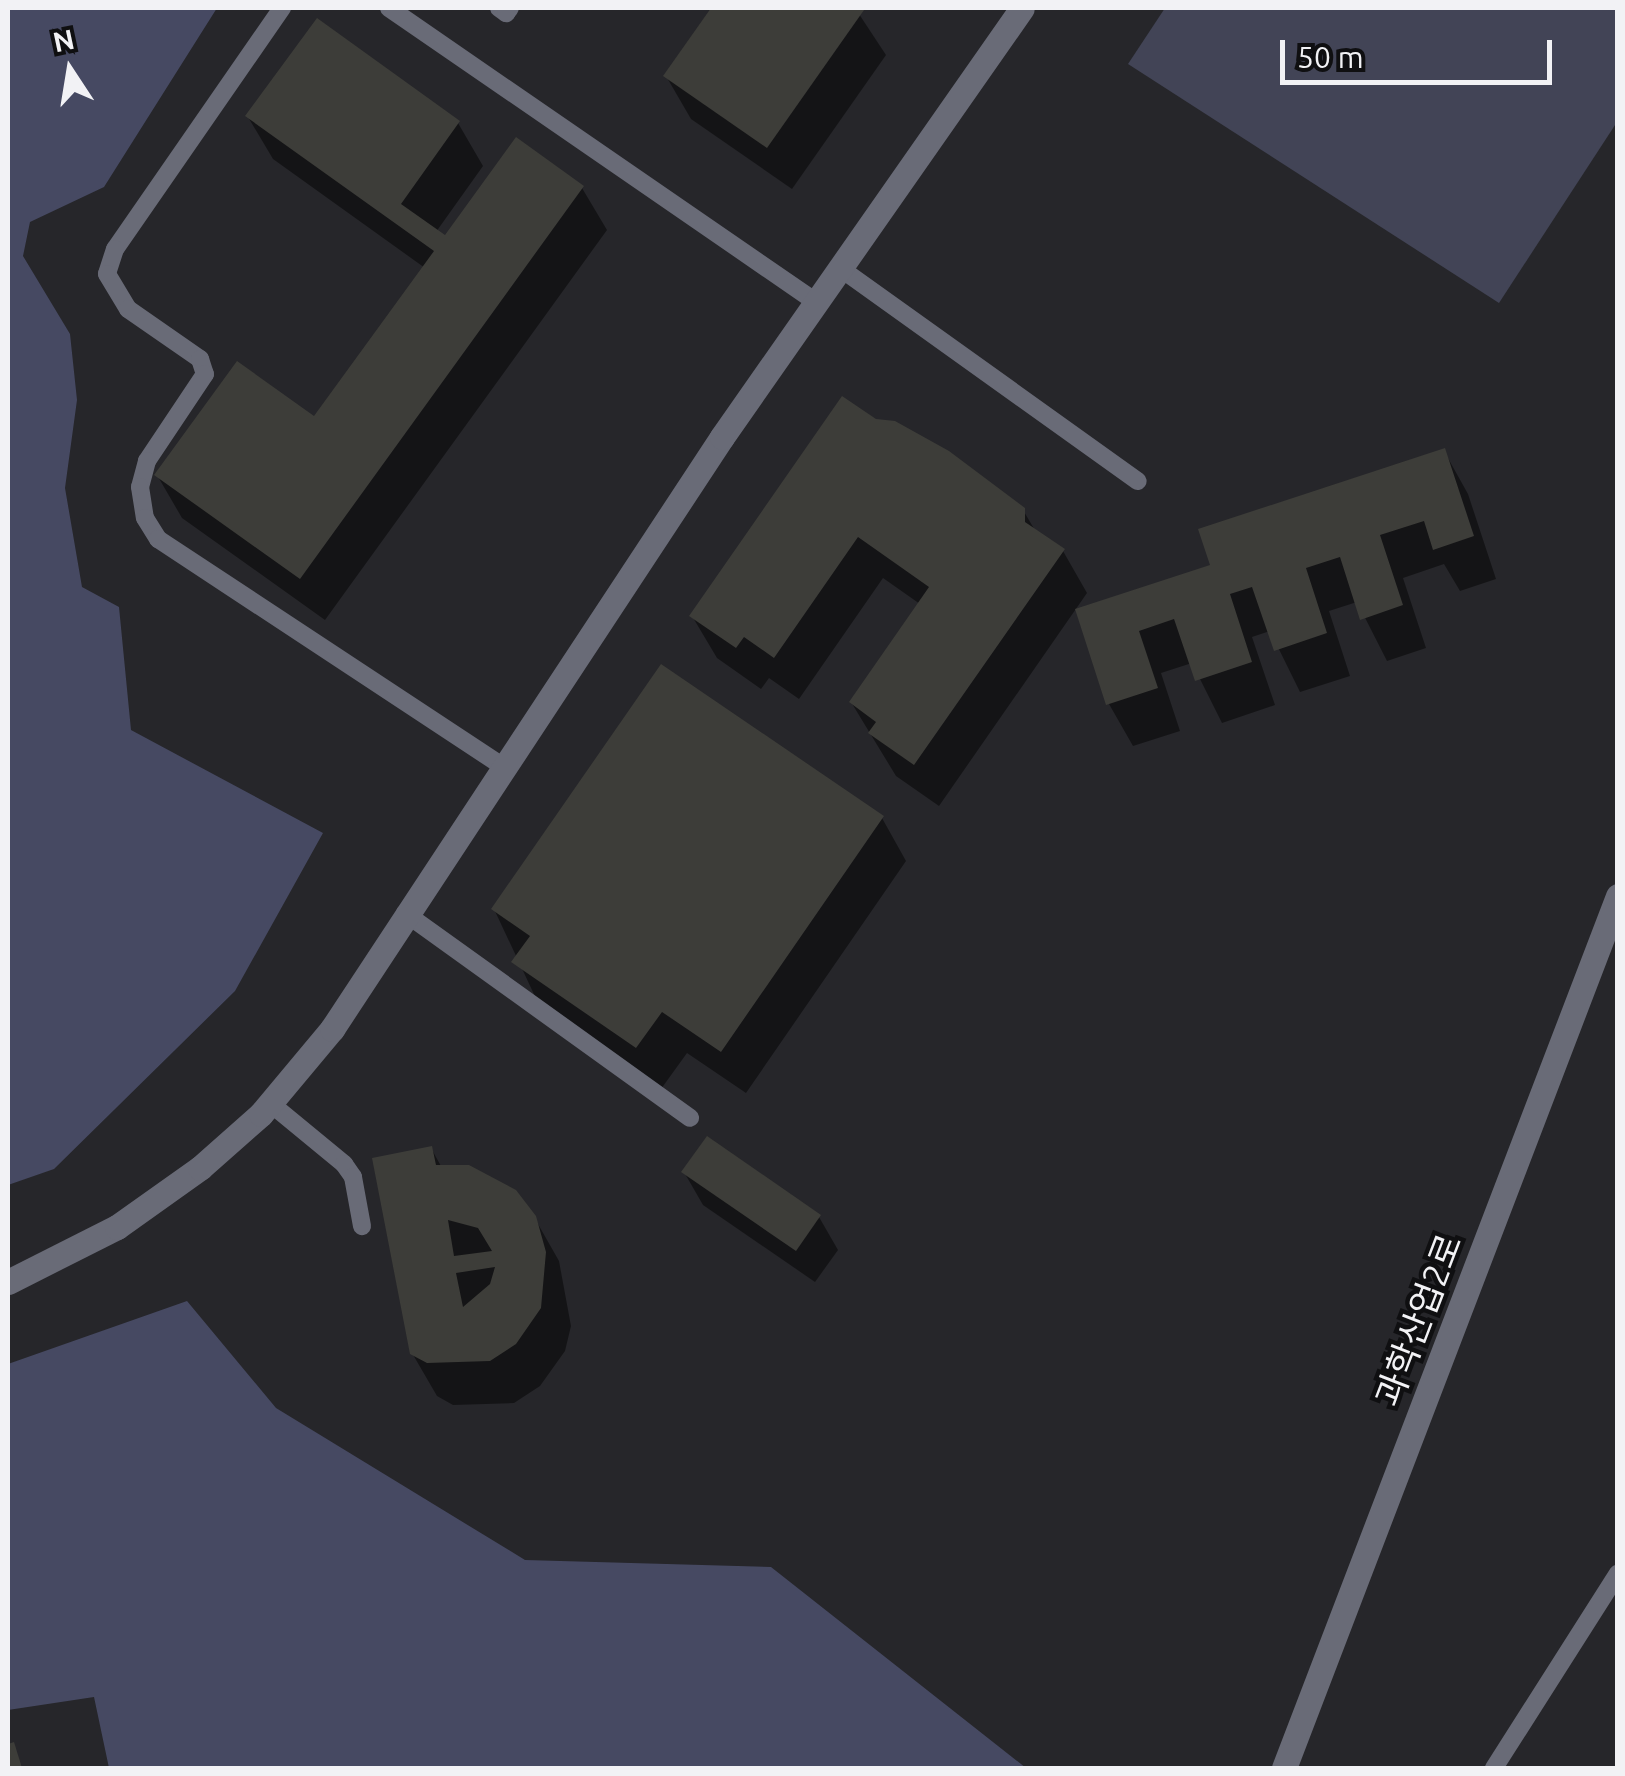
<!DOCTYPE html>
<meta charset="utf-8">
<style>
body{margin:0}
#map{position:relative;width:1625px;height:1776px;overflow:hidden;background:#26262a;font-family:Ubuntu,"Noto Sans KR",sans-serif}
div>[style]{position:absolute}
.green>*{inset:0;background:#424456}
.forest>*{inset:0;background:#464962}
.shadow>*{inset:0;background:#0007}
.building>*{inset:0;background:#3d3d39}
.service>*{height:18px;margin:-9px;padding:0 9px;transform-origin:9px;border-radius:9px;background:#696b77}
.minor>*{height:25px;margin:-12.5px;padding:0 12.5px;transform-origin:12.5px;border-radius:12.5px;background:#696b77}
.tertiary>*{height:25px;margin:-12.5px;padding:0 12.5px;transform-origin:12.5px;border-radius:12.5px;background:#696b77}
span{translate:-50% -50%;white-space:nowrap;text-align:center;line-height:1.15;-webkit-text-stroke:9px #0f0f11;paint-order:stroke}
.street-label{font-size:35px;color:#f2f2f5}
.frame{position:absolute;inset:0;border:10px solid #f2f2f5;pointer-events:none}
.north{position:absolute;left:20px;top:20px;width:100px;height:100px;-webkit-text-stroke:8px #0f0f11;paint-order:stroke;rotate:348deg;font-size:28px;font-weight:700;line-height:40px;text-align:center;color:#f2f2f5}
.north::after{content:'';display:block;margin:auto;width:35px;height:45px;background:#f2f2f5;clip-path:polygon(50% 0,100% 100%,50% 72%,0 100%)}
.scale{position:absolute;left:1280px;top:40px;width:272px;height:45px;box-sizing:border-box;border:5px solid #f2f2f5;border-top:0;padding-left:12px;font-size:30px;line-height:35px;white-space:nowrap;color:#f2f2f5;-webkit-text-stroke:8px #0f0f11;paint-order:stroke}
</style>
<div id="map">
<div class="green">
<i style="clip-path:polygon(1165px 8px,1617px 8px,1617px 122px,1499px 303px,1128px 64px)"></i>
</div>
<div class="forest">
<i style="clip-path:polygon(8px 8px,217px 8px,104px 187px,30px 222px,23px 256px,70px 334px,77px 400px,65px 488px,82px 587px,119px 607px,131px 730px,323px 833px,235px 991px,54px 1169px,8px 1185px)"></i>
<i style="clip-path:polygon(187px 1301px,276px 1408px,525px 1560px,771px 1567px,1026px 1768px,109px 1768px,94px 1697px,8px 1710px,8px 1364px)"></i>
</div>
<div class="shadow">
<i style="clip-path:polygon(714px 8px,855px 8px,886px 55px,792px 189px,691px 119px,666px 76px)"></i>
<i style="clip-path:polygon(317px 22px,458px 123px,483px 166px,436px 232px,446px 239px,582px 188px,607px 230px,325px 620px,182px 518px,157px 475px,314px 420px,425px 268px,273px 159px,248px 117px)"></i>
<i style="clip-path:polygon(843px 400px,1023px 510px,1036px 532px,1063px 551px,1087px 593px,939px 806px,896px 776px,851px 702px,920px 604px,883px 578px,799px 699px,769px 678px,761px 689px,717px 658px,692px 616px)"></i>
<i style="clip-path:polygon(1444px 451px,1468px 494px,1496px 579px,1460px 591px,1444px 564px,1403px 578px,1426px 648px,1387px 661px,1357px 602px,1329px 611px,1350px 676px,1300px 692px,1270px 631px,1252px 637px,1275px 705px,1222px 723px,1192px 663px,1161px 673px,1180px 731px,1133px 746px,1109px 704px,1078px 610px,1213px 567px)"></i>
<i style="clip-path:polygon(882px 818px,906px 861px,746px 1093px,687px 1053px,661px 1089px,539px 1005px,494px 909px)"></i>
<i style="clip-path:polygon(431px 1148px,442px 1168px,534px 1217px,559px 1261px,571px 1326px,565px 1351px,540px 1386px,514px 1403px,453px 1405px,437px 1396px,412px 1353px)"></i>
<i style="clip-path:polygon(684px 1172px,819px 1217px,838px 1250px,815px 1282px,703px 1205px)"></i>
</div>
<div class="building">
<i style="clip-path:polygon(711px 8px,860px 8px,864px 10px,767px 148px,663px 76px)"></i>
<i style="clip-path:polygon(317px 18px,460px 121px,401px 204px,445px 235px,516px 137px,584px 186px,300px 579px,154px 475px,237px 361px,314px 416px,434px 251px,245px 116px)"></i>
<i style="clip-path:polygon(842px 396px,876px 419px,895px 421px,949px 451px,1025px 508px,1025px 522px,1065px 549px,914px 765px,868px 733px,876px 722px,849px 702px,929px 587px,858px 537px,774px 658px,744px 637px,736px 648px,689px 616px)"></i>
<i style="clip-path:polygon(1445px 448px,1474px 536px,1433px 550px,1424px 521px,1380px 535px,1403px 605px,1360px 620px,1340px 557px,1306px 568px,1327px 633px,1274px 651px,1252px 587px,1230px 594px,1252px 662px,1195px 681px,1174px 619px,1139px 631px,1158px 688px,1106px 705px,1075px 609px,1210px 565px,1198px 529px)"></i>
<i style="clip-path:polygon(661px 664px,884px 816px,721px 1052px,662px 1012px,636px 1048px,511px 962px,530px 936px,491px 909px)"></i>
<i style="clip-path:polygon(707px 1136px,821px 1215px,796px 1251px,681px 1172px)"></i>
<i style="clip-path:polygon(evenodd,432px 1146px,436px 1165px,469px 1165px,516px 1190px,536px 1216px,546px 1252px,541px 1308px,516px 1344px,490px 1361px,427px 1363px,410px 1354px,372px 1158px,432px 1146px,448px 1220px,478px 1228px,492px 1251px,454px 1256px,448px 1220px,432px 1146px,495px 1267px,490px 1284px,463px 1307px,456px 1273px,495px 1267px)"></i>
<i style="clip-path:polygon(14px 1742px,22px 1768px,8px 1768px,8px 1744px)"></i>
</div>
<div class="service">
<i style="left:282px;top:8px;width:293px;rotate:124.7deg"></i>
<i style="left:115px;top:249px;width:26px;rotate:108deg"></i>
<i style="left:107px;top:274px;width:41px;rotate:59deg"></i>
<i style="left:128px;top:309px;width:88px;rotate:34.8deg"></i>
<i style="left:200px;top:359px;width:16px;rotate:72deg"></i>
<i style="left:205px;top:374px;width:105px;rotate:123.7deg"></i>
<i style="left:147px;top:461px;width:27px;rotate:105deg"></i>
<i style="left:140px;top:487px;width:31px;rotate:81deg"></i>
<i style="left:145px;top:518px;width:25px;rotate:58deg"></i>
<i style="left:158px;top:539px;width:411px;rotate:33.4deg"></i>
<i style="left:389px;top:8px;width:518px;rotate:34.55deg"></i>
<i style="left:499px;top:8px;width:9px;rotate:36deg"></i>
<i style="left:506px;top:13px;width:6px;rotate:-51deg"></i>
<i style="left:840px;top:268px;width:366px;rotate:35.6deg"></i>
<i style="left:405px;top:913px;width:351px;rotate:35.7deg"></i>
<i style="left:270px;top:1103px;width:96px;rotate:39.5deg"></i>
<i style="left:344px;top:1164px;width:16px;rotate:55deg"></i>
<i style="left:353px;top:1177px;width:50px;rotate:79.6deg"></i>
<i style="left:1494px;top:1768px;width:231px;rotate:-57.5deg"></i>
</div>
<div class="minor">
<i style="left:8px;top:1282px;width:122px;rotate:-26.8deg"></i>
<i style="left:117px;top:1227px;width:102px;rotate:-35.4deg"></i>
<i style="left:200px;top:1168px;width:81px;rotate:-41.5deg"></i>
<i style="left:261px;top:1114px;width:111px;rotate:-50.1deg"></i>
<i style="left:332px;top:1029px;width:709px;rotate:-56.62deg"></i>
<i style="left:722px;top:437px;width:523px;rotate:-55.03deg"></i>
</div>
<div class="tertiary">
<i style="left:1284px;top:1768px;width:934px;rotate:-69.04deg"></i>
</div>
<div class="street-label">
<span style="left:1418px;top:1320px;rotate:-69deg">과학산업2로</span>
</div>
<div class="frame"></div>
<div class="north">N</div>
<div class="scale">50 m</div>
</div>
